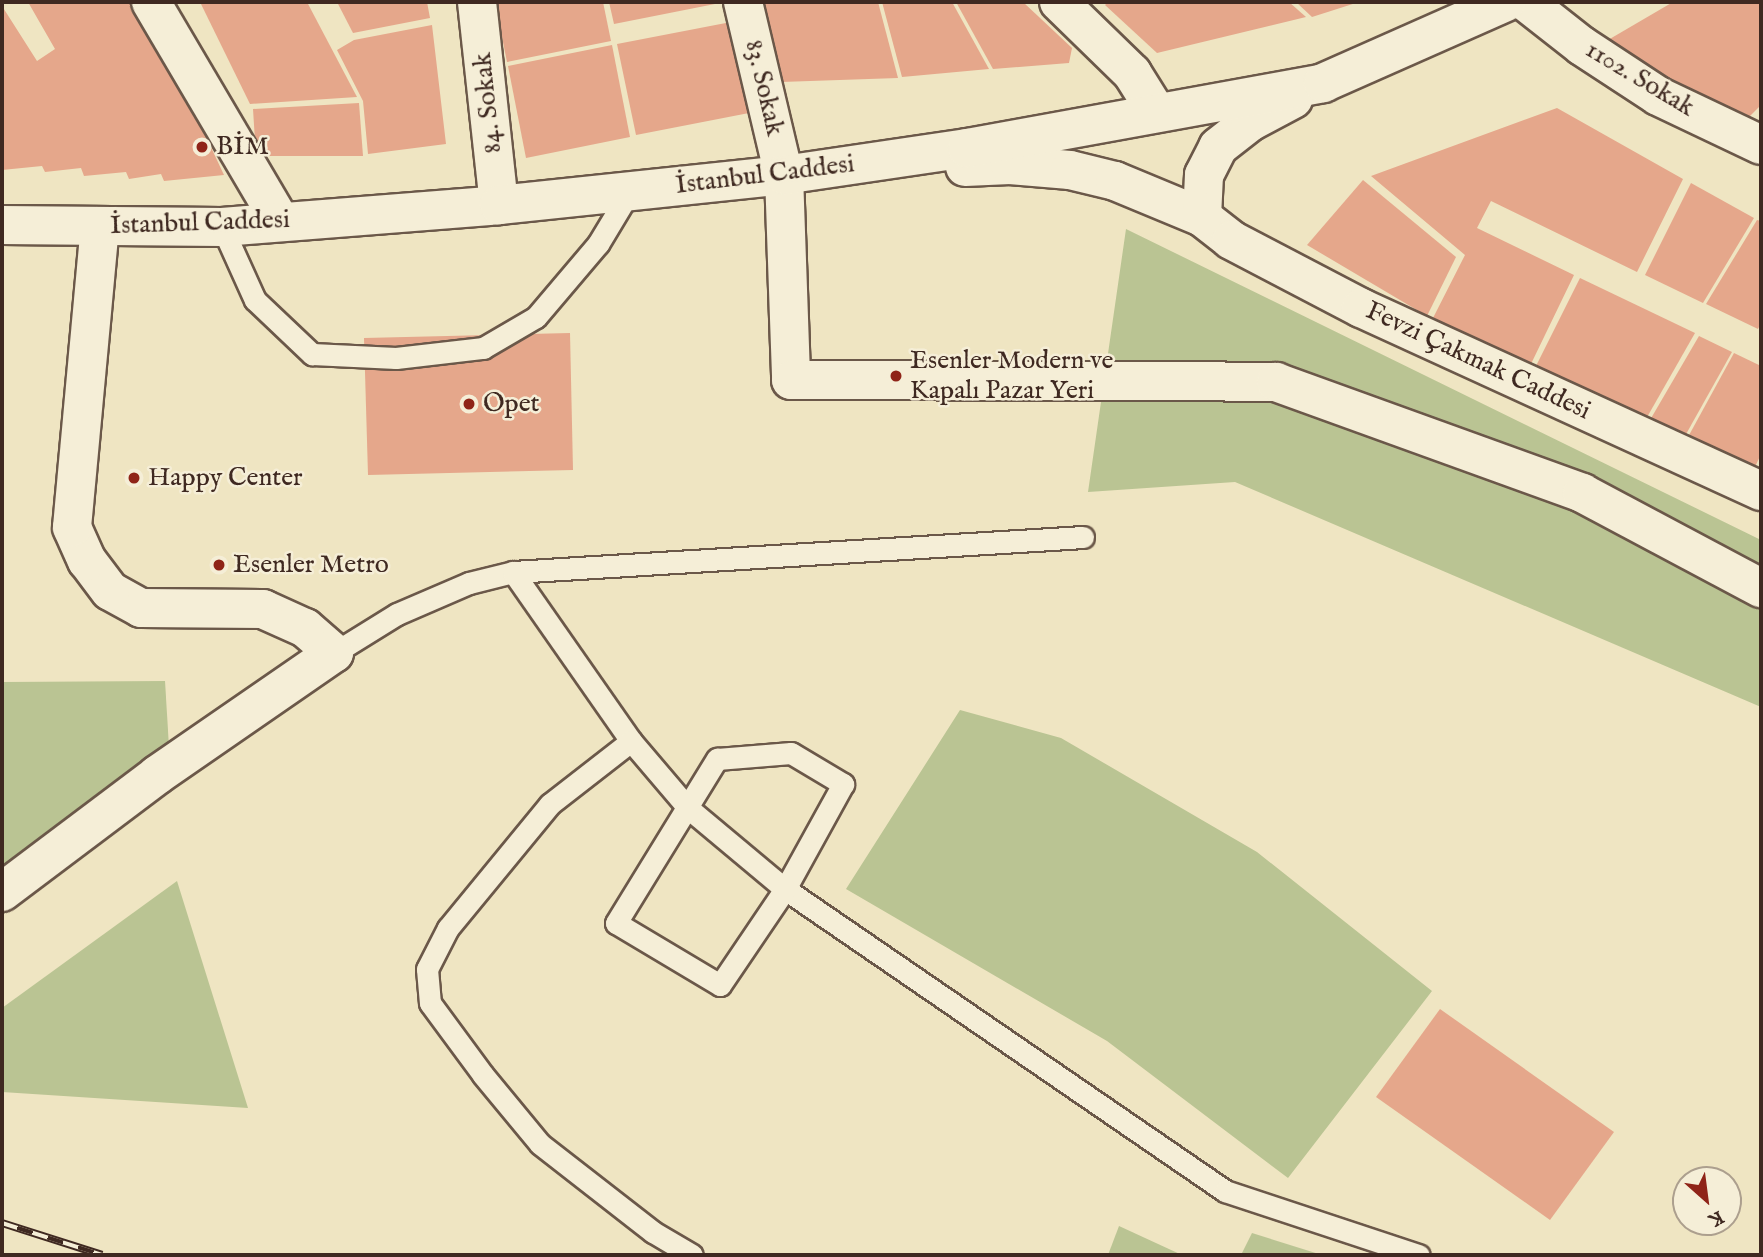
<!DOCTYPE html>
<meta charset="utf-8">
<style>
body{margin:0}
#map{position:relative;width:1763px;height:1257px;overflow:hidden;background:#efe5c2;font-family:"IM FELL English",serif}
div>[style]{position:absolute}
.green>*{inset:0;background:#bac493}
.building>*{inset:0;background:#e5a78b}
.roads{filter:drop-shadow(2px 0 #6b5849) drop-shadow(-2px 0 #6b5849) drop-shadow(0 2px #6b5849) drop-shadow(0 -2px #6b5849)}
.lane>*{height:21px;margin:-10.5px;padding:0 10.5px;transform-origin:10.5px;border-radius:10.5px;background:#f5eed7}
.street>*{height:38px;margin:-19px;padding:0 19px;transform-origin:19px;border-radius:19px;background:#f5eed7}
.secondary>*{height:38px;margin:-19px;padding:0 19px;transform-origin:19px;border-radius:19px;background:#f5eed7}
.rail>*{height:8px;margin-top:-4px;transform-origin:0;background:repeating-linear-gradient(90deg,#f5eed7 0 16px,#3f2921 0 32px);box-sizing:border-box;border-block:2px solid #3f2921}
.dots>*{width:19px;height:19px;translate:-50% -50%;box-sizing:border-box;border:4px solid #f5eed7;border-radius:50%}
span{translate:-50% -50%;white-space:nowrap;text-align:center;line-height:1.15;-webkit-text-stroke:5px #f5eed7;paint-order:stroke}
.street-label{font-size:26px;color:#3f2921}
.poi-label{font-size:26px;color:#3f2921}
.left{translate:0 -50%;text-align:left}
.frame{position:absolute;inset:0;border:4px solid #3f2921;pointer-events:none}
.north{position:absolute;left:1672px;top:1166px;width:70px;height:70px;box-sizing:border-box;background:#f5eed7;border:2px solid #ac9f8e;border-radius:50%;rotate:152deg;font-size:19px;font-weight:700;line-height:28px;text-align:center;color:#3f2921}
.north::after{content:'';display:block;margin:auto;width:24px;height:32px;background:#8f2418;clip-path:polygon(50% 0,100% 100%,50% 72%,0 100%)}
</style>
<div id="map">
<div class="green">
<i style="clip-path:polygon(1126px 229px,1761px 540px,1761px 707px,1235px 482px,1088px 492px)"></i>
<i style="clip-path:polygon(165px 681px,169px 747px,2px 876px,3px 682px)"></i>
<i style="clip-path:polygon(960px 710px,1061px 738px,1257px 852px,1432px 991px,1288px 1178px,1107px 1041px,846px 889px)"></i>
<i style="clip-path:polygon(177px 881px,248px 1108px,2px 1092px,2px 1008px)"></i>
<i style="clip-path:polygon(1119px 1226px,1182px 1255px,1108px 1255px)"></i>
<i style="clip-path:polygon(1252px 1233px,1322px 1255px,1241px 1255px)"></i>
</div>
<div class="building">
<i style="clip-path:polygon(28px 2px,135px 2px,193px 109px,224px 175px,164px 181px,161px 174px,129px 179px,126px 172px,84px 176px,81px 168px,45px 172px,42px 166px,2px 170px,2px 6px,37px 61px,55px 49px)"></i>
<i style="clip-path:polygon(200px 2px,307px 2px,357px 97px,250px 104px)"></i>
<i style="clip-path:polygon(337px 2px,427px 2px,430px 18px,353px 33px)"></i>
<i style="clip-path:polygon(495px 2px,603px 2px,611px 41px,507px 62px)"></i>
<i style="clip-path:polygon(609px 2px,720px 2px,720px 3px,614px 24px)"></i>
<i style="clip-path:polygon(764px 2px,878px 2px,898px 78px,781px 82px)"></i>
<i style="clip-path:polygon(882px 2px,952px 2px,989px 69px,902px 77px)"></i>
<i style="clip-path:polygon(956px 2px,1023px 2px,1072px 48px,1069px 63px,993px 69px)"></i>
<i style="clip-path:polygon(1108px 2px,1289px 2px,1306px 17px,1157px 53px,1105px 5px)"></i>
<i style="clip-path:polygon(1296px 2px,1359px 2px,1312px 17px)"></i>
<i style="clip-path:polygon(1673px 2px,1761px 2px,1761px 105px,1743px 123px,1608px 40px)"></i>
<i style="clip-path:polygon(731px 22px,749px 113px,636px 135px,617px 44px)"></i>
<i style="clip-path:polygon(432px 25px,446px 144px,368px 154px,363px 101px,337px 50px,354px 40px)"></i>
<i style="clip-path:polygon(612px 45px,630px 137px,526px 158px,508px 66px)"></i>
<i style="clip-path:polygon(359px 103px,363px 156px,256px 156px,253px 109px)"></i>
<i style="clip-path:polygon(1557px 108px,1683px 179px,1637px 272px,1491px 201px,1477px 228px,1574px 275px,1530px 366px,1433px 318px,1465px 255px,1371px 176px)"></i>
<i style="clip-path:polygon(1363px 180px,1456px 257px,1427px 316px,1307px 245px)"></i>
<i style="clip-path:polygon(1691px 183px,1754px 218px,1703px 303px,1645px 275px)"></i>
<i style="clip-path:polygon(1757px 220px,1761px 221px,1761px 323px,1758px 329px,1706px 304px)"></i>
<i style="clip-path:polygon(1580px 278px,1695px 333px,1646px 419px,1535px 368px)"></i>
<i style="clip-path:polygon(570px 333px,573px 470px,368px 475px,364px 338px)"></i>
<i style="clip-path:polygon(1699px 336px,1732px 352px,1685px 436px,1650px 420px)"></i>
<i style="clip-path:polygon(1734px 353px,1761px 366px,1761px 454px,1755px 467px,1688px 437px)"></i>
<i style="clip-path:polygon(1440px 1009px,1614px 1132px,1550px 1220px,1376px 1097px)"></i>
</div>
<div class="roads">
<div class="lane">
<i style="left:222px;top:227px;width:80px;rotate:65.7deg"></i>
<i style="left:255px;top:300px;width:79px;rotate:43.5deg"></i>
<i style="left:312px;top:354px;width:84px;rotate:2.7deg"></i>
<i style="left:396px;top:358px;width:88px;rotate:-6.6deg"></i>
<i style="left:483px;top:348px;width:61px;rotate:-30.3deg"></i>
<i style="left:536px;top:317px;width:96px;rotate:-49.7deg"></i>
<i style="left:598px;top:244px;width:62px;rotate:-58.9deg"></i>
<i style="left:513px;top:572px;width:206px;rotate:55.1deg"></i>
<i style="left:631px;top:741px;width:88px;rotate:49.6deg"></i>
<i style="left:688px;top:808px;width:126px;rotate:39.9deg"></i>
<i style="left:785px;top:889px;width:534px;rotate:34.46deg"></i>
<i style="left:1225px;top:1191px;width:204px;rotate:18.3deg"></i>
<i style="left:334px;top:653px;width:74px;rotate:-31.8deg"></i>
<i style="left:397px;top:614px;width:78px;rotate:-23.3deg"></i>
<i style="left:469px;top:583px;width:45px;rotate:-14deg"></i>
<i style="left:513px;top:572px;width:571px;rotate:-3.51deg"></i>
<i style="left:631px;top:741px;width:103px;rotate:142.1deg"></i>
<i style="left:550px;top:804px;width:161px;rotate:129.4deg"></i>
<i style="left:448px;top:928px;width:46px;rotate:117.1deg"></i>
<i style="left:427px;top:969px;width:34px;rotate:85deg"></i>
<i style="left:430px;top:1003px;width:89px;rotate:53.6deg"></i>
<i style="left:483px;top:1075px;width:89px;rotate:50.4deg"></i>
<i style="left:540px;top:1144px;width:143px;rotate:37.9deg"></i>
<i style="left:653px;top:1232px;width:45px;rotate:30.5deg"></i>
<i style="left:791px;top:753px;width:61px;rotate:30.8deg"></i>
<i style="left:843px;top:784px;width:120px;rotate:118.9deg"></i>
<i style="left:785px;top:889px;width:116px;rotate:124.1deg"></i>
<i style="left:720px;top:985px;width:121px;rotate:-149.2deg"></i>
<i style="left:616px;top:923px;width:193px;rotate:-58.4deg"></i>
<i style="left:717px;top:759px;width:74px;rotate:-4.6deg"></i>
</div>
<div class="street">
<i style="left:151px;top:2px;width:254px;rotate:59.5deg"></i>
<i style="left:477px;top:2px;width:204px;rotate:83.8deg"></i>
<i style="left:743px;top:2px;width:178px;rotate:76.7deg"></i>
<i style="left:784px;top:175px;width:205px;rotate:88deg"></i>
<i style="left:791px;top:380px;width:485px;rotate:0.2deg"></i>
<i style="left:1276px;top:382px;width:326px;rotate:19.9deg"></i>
<i style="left:1582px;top:493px;width:203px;rotate:28deg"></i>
<i style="left:1059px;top:2px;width:102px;rotate:44.2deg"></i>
<i style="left:1132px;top:73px;width:47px;rotate:58deg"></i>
<i style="left:1526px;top:2px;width:71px;rotate:38.2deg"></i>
<i style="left:1582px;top:46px;width:91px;rotate:33.3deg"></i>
<i style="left:1658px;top:96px;width:114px;rotate:25.4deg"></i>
<i style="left:2px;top:892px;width:194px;rotate:-37deg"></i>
<i style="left:157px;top:775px;width:215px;rotate:-34.6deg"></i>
<i style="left:334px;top:653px;width:38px;rotate:-139deg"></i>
<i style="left:305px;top:628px;width:46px;rotate:-155.7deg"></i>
<i style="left:263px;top:609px;width:122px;rotate:-179.5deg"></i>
<i style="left:141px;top:608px;width:35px;rotate:-151deg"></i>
<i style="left:110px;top:591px;width:38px;rotate:-127deg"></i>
<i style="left:87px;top:561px;width:37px;rotate:-114deg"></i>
<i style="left:72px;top:527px;width:302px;rotate:-84.7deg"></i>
</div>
<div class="secondary">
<i style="left:965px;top:167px;width:45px;rotate:-2.5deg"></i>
<i style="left:1010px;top:165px;width:60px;rotate:4.8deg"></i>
<i style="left:1070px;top:170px;width:46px;rotate:13.7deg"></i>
<i style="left:1115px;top:181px;width:94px;rotate:22.5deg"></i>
<i style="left:1202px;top:217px;width:37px;rotate:38deg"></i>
<i style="left:1231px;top:240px;width:147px;rotate:27.6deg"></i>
<i style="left:1361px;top:308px;width:440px;rotate:24.6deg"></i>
<i style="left:1202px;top:217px;width:42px;rotate:-87.3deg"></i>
<i style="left:1204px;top:175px;width:31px;rotate:-63deg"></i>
<i style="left:1218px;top:147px;width:41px;rotate:-38deg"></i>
<i style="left:1250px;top:122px;width:49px;rotate:-28.1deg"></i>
<i style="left:2px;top:225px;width:220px;rotate:0.5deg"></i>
<i style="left:222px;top:227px;width:278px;rotate:-4.5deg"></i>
<i style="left:499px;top:205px;width:287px;rotate:-6deg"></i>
<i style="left:784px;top:175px;width:185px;rotate:-8.4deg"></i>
<i style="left:967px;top:148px;width:362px;rotate:-10.3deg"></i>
<i style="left:1323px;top:83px;width:200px;rotate:-23.9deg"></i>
</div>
</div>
<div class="rail">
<i style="left:2px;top:1223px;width:105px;rotate:17.7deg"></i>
</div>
<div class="dots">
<i style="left:202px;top:147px;background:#8f2418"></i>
<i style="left:896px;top:376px;background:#8f2418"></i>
<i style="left:469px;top:404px;background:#8f2418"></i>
<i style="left:134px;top:478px;background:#8f2418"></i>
<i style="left:219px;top:565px;background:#8f2418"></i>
</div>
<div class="street-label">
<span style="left:1640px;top:79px;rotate:31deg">1102. Sokak</span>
<span style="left:764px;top:88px;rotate:77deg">83. Sokak</span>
<span style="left:488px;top:103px;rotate:-96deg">84. Sokak</span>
<span style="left:765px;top:175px;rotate:-7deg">İstanbul Caddesi</span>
<span style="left:200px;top:223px;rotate:-2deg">İstanbul Caddesi</span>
<span style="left:1478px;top:361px;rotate:25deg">Fevzi Çakmak Caddesi</span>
</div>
<div class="poi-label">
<span class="left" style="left:216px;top:147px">BİM</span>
<span class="left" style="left:910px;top:376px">Esenler Modern ve<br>Kapalı Pazar Yeri</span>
<span class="left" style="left:483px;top:404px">Opet</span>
<span class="left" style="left:148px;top:478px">Happy Center</span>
<span class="left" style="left:233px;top:565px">Esenler Metro</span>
</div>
<div class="frame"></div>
<div class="north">K</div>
</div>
